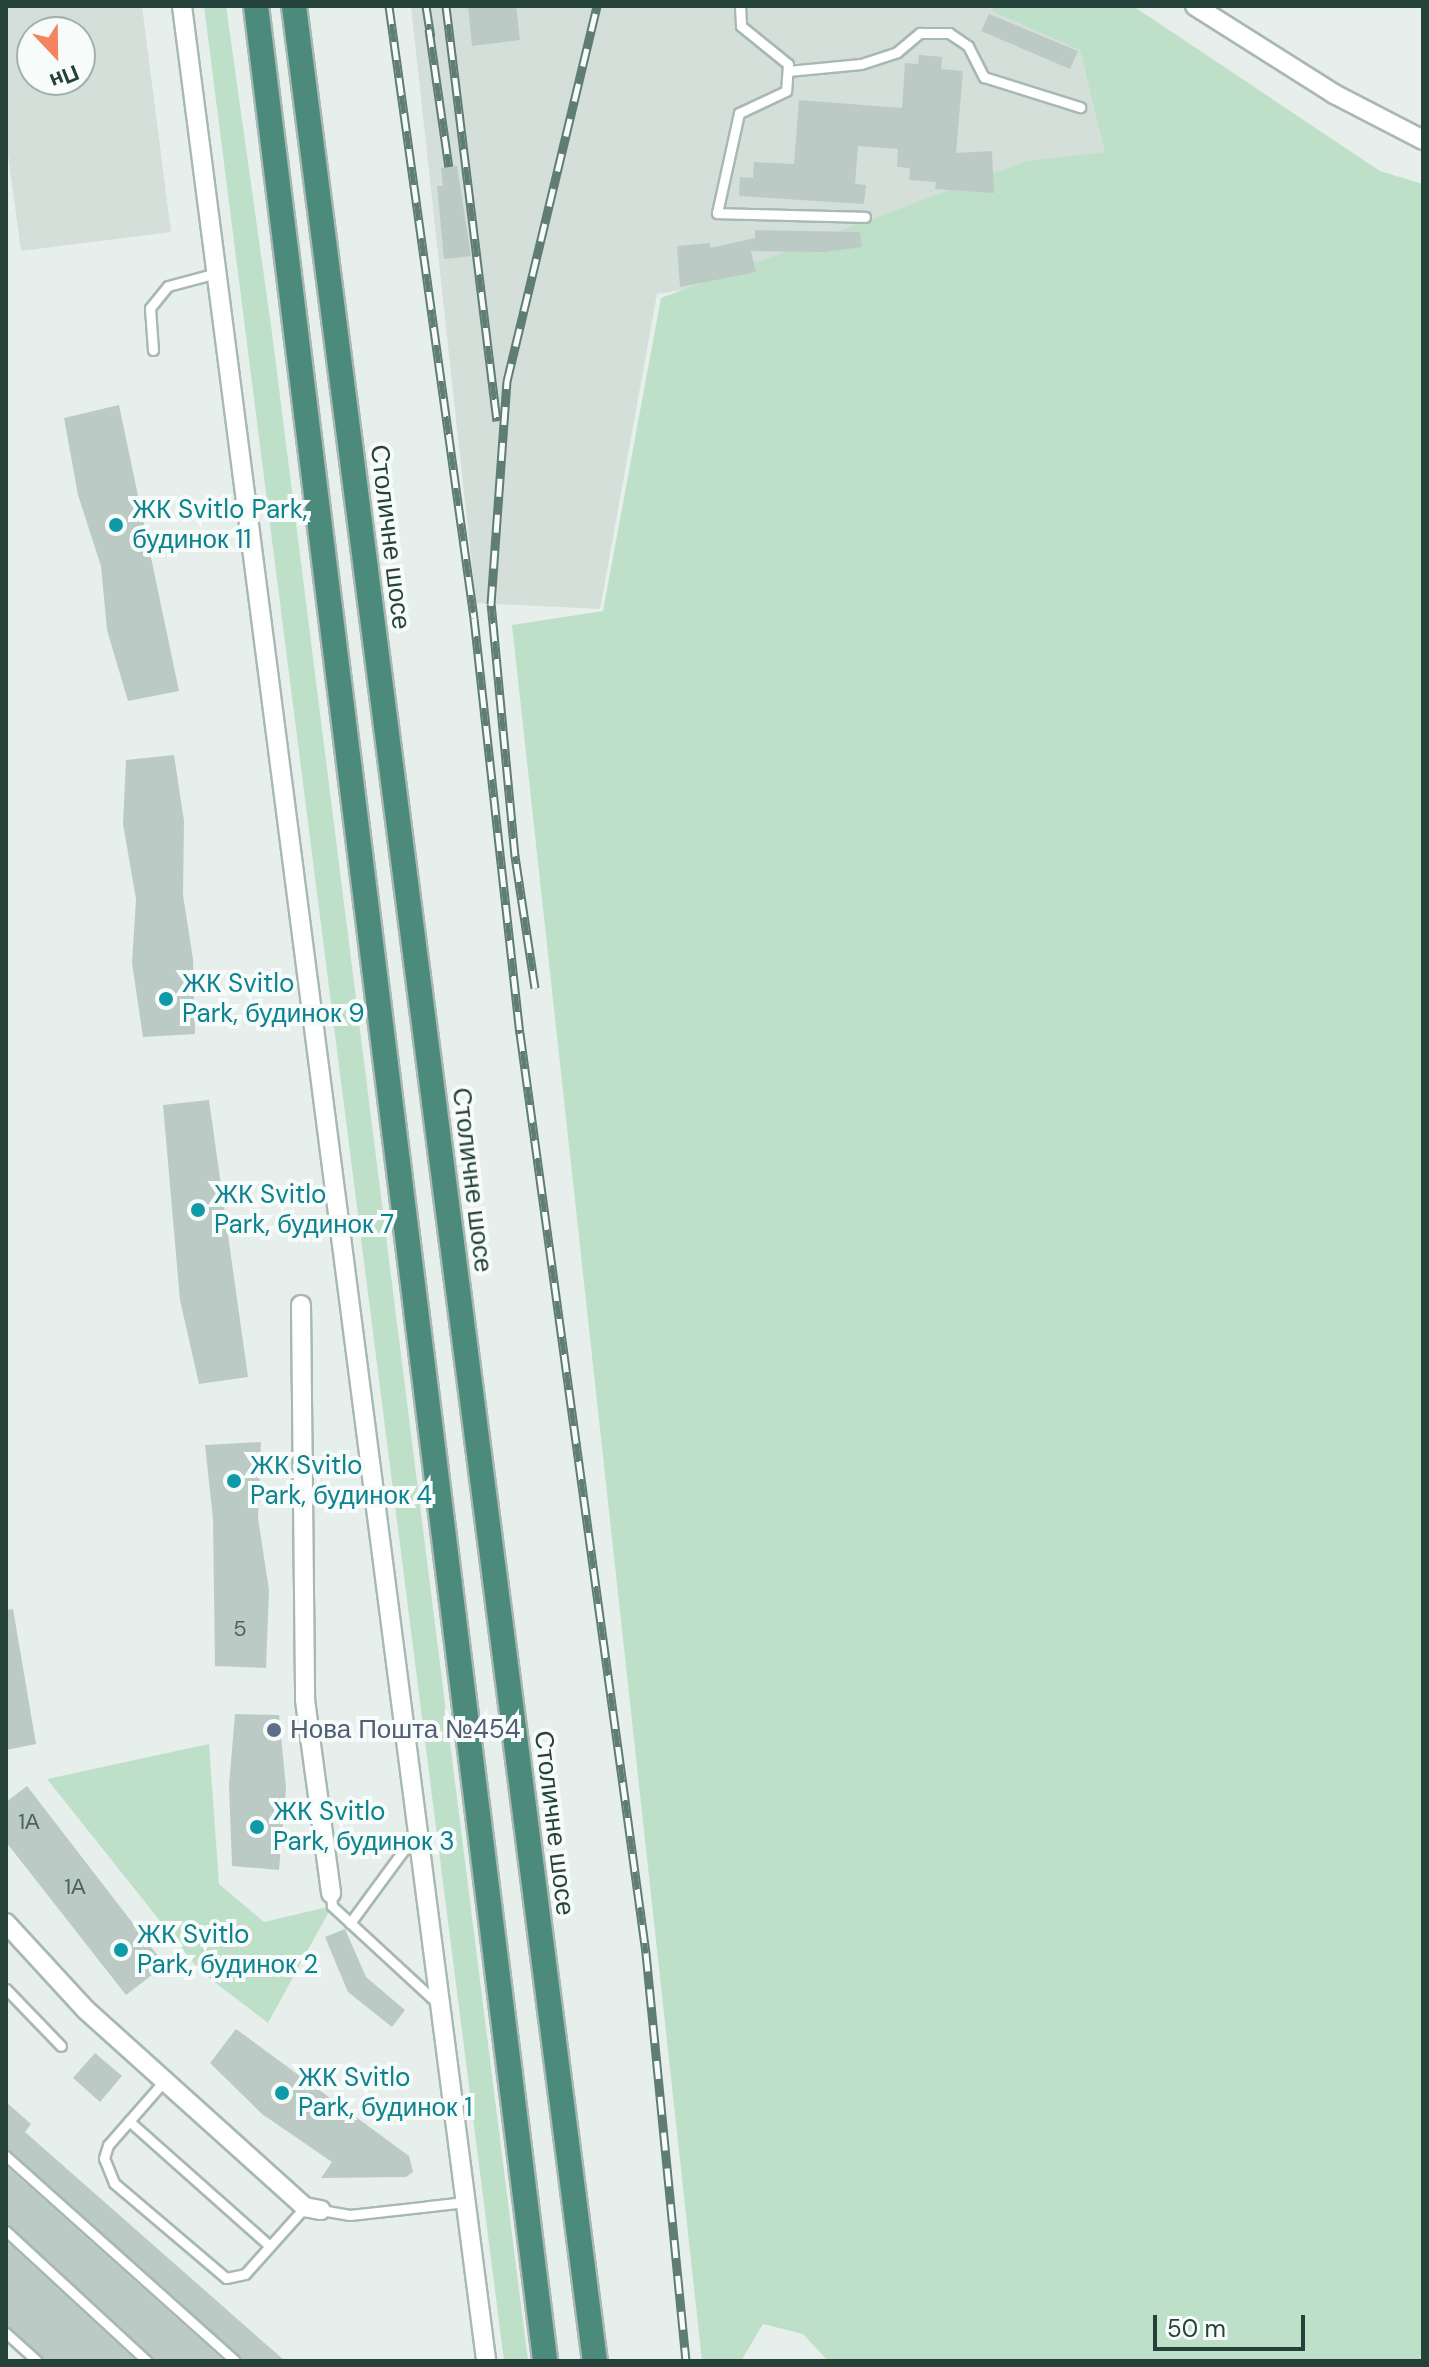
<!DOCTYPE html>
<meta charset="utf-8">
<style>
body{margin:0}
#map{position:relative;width:1429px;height:2367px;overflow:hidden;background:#e6efeb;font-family:"DM Sans",sans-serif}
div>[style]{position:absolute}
.built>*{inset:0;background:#d4dfda}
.green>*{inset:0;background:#bfe0c8}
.building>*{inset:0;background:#bbcac4}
.roads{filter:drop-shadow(2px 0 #a8b8b2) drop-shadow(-2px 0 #a8b8b2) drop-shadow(0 2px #a8b8b2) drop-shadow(0 -2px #a8b8b2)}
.service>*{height:9px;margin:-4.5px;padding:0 4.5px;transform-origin:4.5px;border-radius:4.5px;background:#fff}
.minor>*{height:18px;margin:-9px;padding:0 9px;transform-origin:9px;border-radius:9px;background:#fff}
.trunk>*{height:24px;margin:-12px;padding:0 12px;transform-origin:12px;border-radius:12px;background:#4c8a7c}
.rail>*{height:9px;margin-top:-4.5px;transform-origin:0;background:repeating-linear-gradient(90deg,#f7fbf9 0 18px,#5f7d75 0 36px);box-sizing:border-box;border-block:2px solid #5f7d75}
.dots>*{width:22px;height:22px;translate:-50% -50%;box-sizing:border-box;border:4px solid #f7fbf9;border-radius:50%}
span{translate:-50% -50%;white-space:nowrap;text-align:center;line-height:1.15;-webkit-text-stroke:8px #f7fbf9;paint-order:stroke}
.number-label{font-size:22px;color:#4a645c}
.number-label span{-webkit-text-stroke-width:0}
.culture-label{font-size:26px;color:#0d838f}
.left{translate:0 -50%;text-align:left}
.street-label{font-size:26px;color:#24423a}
.service-label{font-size:26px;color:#4e5e75}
.frame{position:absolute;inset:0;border:8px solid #24423a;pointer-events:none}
.north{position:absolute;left:16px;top:16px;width:80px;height:80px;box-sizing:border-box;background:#f7fbf9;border:2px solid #a3b1ad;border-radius:50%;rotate:158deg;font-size:22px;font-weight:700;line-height:32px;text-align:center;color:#24423a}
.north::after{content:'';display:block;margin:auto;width:28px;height:36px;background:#f4845f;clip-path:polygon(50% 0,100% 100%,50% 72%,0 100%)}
.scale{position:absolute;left:1153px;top:2315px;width:152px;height:36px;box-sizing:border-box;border:4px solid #24423a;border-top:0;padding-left:10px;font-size:24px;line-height:28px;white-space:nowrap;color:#24423a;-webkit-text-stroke:6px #f7fbf9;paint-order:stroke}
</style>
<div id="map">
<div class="built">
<i style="clip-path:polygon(evenodd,6px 6px,142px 6px,171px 232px,21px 251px,6px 140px,6px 6px,32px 32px,80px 32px,80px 80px,32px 80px,32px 32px)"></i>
<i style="clip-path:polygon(411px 6px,1106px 6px,1256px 200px,657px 294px,600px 609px,476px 603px)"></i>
</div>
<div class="green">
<i style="clip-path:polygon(204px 6px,226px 6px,272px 333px,528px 2361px,504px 2361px)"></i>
<i style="clip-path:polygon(994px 6px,1133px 6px,1380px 171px,1423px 184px,1423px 2361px,828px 2361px,803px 2334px,763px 2324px,741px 2361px,702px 2361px,512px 625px,603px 611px,661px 298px,1027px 161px,1105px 152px,1080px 50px,992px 11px)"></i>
<i style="clip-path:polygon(209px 1744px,219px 1884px,264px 1922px,332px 1906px,268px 2023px,200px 1971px,47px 1779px)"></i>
</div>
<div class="building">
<i style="clip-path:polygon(468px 6px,516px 6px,520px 40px,472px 46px)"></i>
<i style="clip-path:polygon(989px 14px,1078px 51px,1070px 69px,981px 31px)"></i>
<i style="clip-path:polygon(919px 55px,942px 57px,941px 69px,963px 71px,956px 153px,992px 151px,994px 193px,935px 189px,936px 182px,909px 180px,910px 168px,897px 167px,898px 149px,858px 146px,855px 184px,866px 185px,864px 204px,739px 196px,740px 177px,753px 178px,754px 162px,794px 164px,799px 100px,902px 108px,905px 63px,918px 64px)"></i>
<i style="clip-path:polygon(457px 166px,471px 256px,444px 259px,437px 186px,443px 186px,441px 168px)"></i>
<i style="clip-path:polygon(755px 230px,860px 232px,862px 247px,824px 252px,751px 251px,756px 272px,680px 287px,677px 246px,710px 243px,710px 248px,755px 238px)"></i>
<i style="clip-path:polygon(119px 405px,179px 691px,128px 701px,107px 630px,101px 566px,78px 495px,64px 418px)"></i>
<i style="clip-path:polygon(174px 755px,184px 821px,183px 895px,193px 959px,195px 1034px,143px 1037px,132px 963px,136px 899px,123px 824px,126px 760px)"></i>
<i style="clip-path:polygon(209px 1100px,248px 1377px,199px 1384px,180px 1300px,163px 1105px)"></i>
<i style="clip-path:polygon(261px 1442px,258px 1518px,269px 1590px,266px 1668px,215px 1666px,213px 1519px,205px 1445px)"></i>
<i style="clip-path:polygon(13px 1609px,36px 1744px,6px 1750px,6px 1610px)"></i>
<i style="clip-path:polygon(235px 1714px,279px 1715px,286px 1788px,279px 1870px,232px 1866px,229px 1785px)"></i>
<i style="clip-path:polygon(27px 1786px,165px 1965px,126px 1995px,6px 1842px,6px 1802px)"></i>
<i style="clip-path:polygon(345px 1929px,366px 1977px,405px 2010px,392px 2027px,348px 1992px,325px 1937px)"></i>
<i style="clip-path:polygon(236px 2029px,409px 2156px,413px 2172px,406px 2177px,321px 2178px,332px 2162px,262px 2114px,210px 2063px)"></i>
<i style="clip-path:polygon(95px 2053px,122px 2076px,100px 2102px,73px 2078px)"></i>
<i style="clip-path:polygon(6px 2102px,31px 2124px,25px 2132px,285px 2361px,242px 2361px,6px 2149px)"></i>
<i style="clip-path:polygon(6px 2166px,224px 2361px,154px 2361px,6px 2224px)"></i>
<i style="clip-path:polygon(6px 2241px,136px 2361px,44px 2361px,6px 2326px)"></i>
</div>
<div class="roads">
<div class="service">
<i style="left:740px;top:6px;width:20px;rotate:87deg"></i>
<i style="left:741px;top:26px;width:60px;rotate:39deg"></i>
<i style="left:788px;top:64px;width:27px;rotate:94deg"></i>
<i style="left:786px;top:91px;width:52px;rotate:154.9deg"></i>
<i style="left:739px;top:113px;width:102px;rotate:102.4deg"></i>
<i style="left:717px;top:213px;width:148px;rotate:1.5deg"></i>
<i style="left:788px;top:71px;width:73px;rotate:-5.5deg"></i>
<i style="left:861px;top:64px;width:38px;rotate:-18deg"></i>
<i style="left:897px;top:52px;width:30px;rotate:-40deg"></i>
<i style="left:920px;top:33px;width:29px"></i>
<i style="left:949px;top:33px;width:23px;rotate:34deg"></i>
<i style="left:968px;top:46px;width:35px;rotate:63deg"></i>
<i style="left:984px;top:77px;width:101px;rotate:17.4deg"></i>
<i style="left:153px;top:350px;width:42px;rotate:-94.1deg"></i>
<i style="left:150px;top:308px;width:28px;rotate:-51deg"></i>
<i style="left:168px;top:286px;width:51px;rotate:-14.9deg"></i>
<i style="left:331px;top:1893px;width:13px;rotate:86deg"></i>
<i style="left:332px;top:1906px;width:143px;rotate:42.7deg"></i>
<i style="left:350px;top:1923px;width:112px;rotate:-53.7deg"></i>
<i style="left:6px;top:1989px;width:79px;rotate:46deg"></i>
<i style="left:165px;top:2080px;width:86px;rotate:131.2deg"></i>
<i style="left:108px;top:2145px;width:14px;rotate:107deg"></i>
<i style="left:104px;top:2158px;width:27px;rotate:68deg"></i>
<i style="left:114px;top:2183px;width:147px;rotate:40.3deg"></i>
<i style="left:226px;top:2278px;width:19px;rotate:-12deg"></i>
<i style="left:245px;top:2274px;width:90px;rotate:-48.2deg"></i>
<i style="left:129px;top:2121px;width:188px;rotate:41.6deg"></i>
<i style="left:6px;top:2156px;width:307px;rotate:41.8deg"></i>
<i style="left:321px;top:2210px;width:29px;rotate:10deg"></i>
<i style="left:350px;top:2215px;width:116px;rotate:-6.4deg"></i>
<i style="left:6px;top:2231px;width:192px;rotate:42.7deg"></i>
<i style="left:6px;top:2333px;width:42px;rotate:42.1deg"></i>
</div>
<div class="minor">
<i style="left:182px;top:6px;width:2375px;rotate:82.64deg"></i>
<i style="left:1195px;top:6px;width:165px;rotate:32.3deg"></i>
<i style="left:1334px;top:94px;width:100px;rotate:27.3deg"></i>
<i style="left:301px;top:1305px;width:395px;rotate:89.4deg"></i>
<i style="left:305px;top:1700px;width:195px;rotate:82.3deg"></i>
<i style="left:6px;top:1923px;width:118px;rotate:47.4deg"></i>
<i style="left:86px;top:2010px;width:295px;rotate:42deg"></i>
<i style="left:305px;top:2207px;width:16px;rotate:11deg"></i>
</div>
<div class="trunk">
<i style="left:256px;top:6px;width:2373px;rotate:83deg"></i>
<i style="left:294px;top:6px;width:2374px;rotate:82.72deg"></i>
</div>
</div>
<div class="rail">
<i style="left:389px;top:6px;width:618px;rotate:82.09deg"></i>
<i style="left:474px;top:618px;width:418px;rotate:83.7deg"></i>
<i style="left:520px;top:1033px;width:929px;rotate:82.2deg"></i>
<i style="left:646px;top:1953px;width:410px;rotate:84.4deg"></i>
<i style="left:426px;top:6px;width:31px;rotate:81deg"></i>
<i style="left:446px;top:6px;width:418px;rotate:83deg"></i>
<i style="left:429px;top:29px;width:139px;rotate:81.8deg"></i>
<i style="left:535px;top:988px;width:134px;rotate:-98.6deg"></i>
<i style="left:515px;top:856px;width:253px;rotate:-95.4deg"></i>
<i style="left:491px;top:604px;width:224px;rotate:-85.9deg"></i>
<i style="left:507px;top:381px;width:386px;rotate:-76.5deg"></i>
</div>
<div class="dots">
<i style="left:116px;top:525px;background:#0f9aa8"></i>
<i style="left:166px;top:999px;background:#0f9aa8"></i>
<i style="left:198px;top:1210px;background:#0f9aa8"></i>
<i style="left:234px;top:1481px;background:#0f9aa8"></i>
<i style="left:274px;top:1730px;background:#5c6f8a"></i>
<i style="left:257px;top:1827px;background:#0f9aa8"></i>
<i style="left:121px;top:1950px;background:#0f9aa8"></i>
<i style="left:282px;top:2093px;background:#0f9aa8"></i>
</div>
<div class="number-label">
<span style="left:240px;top:1629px">5</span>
<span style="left:29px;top:1822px">1А</span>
<span style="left:75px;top:1887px">1А</span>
</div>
<div class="culture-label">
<span class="left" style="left:132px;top:525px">ЖК Svitlo Park,<br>будинок 11</span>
<span class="left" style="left:182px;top:999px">ЖК Svitlo<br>Park, будинок 9</span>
<span class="left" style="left:214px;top:1210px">ЖК Svitlo<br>Park, будинок 7</span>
<span class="left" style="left:250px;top:1481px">ЖК Svitlo<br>Park, будинок 4</span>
<span class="left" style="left:273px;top:1827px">ЖК Svitlo<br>Park, будинок 3</span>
<span class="left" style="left:137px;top:1950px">ЖК Svitlo<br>Park, будинок 2</span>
<span class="left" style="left:298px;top:2093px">ЖК Svitlo<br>Park, будинок 1</span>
</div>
<div class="street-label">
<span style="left:390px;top:537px;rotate:83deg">Столичне шосе</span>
<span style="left:472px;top:1180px;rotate:83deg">Столичне шосе</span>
<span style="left:554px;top:1823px;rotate:83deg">Столичне шосе</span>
</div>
<div class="service-label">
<span class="left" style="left:290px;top:1730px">Нова Пошта №454</span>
</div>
<div class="frame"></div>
<div class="north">Пн</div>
<div class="scale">50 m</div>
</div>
